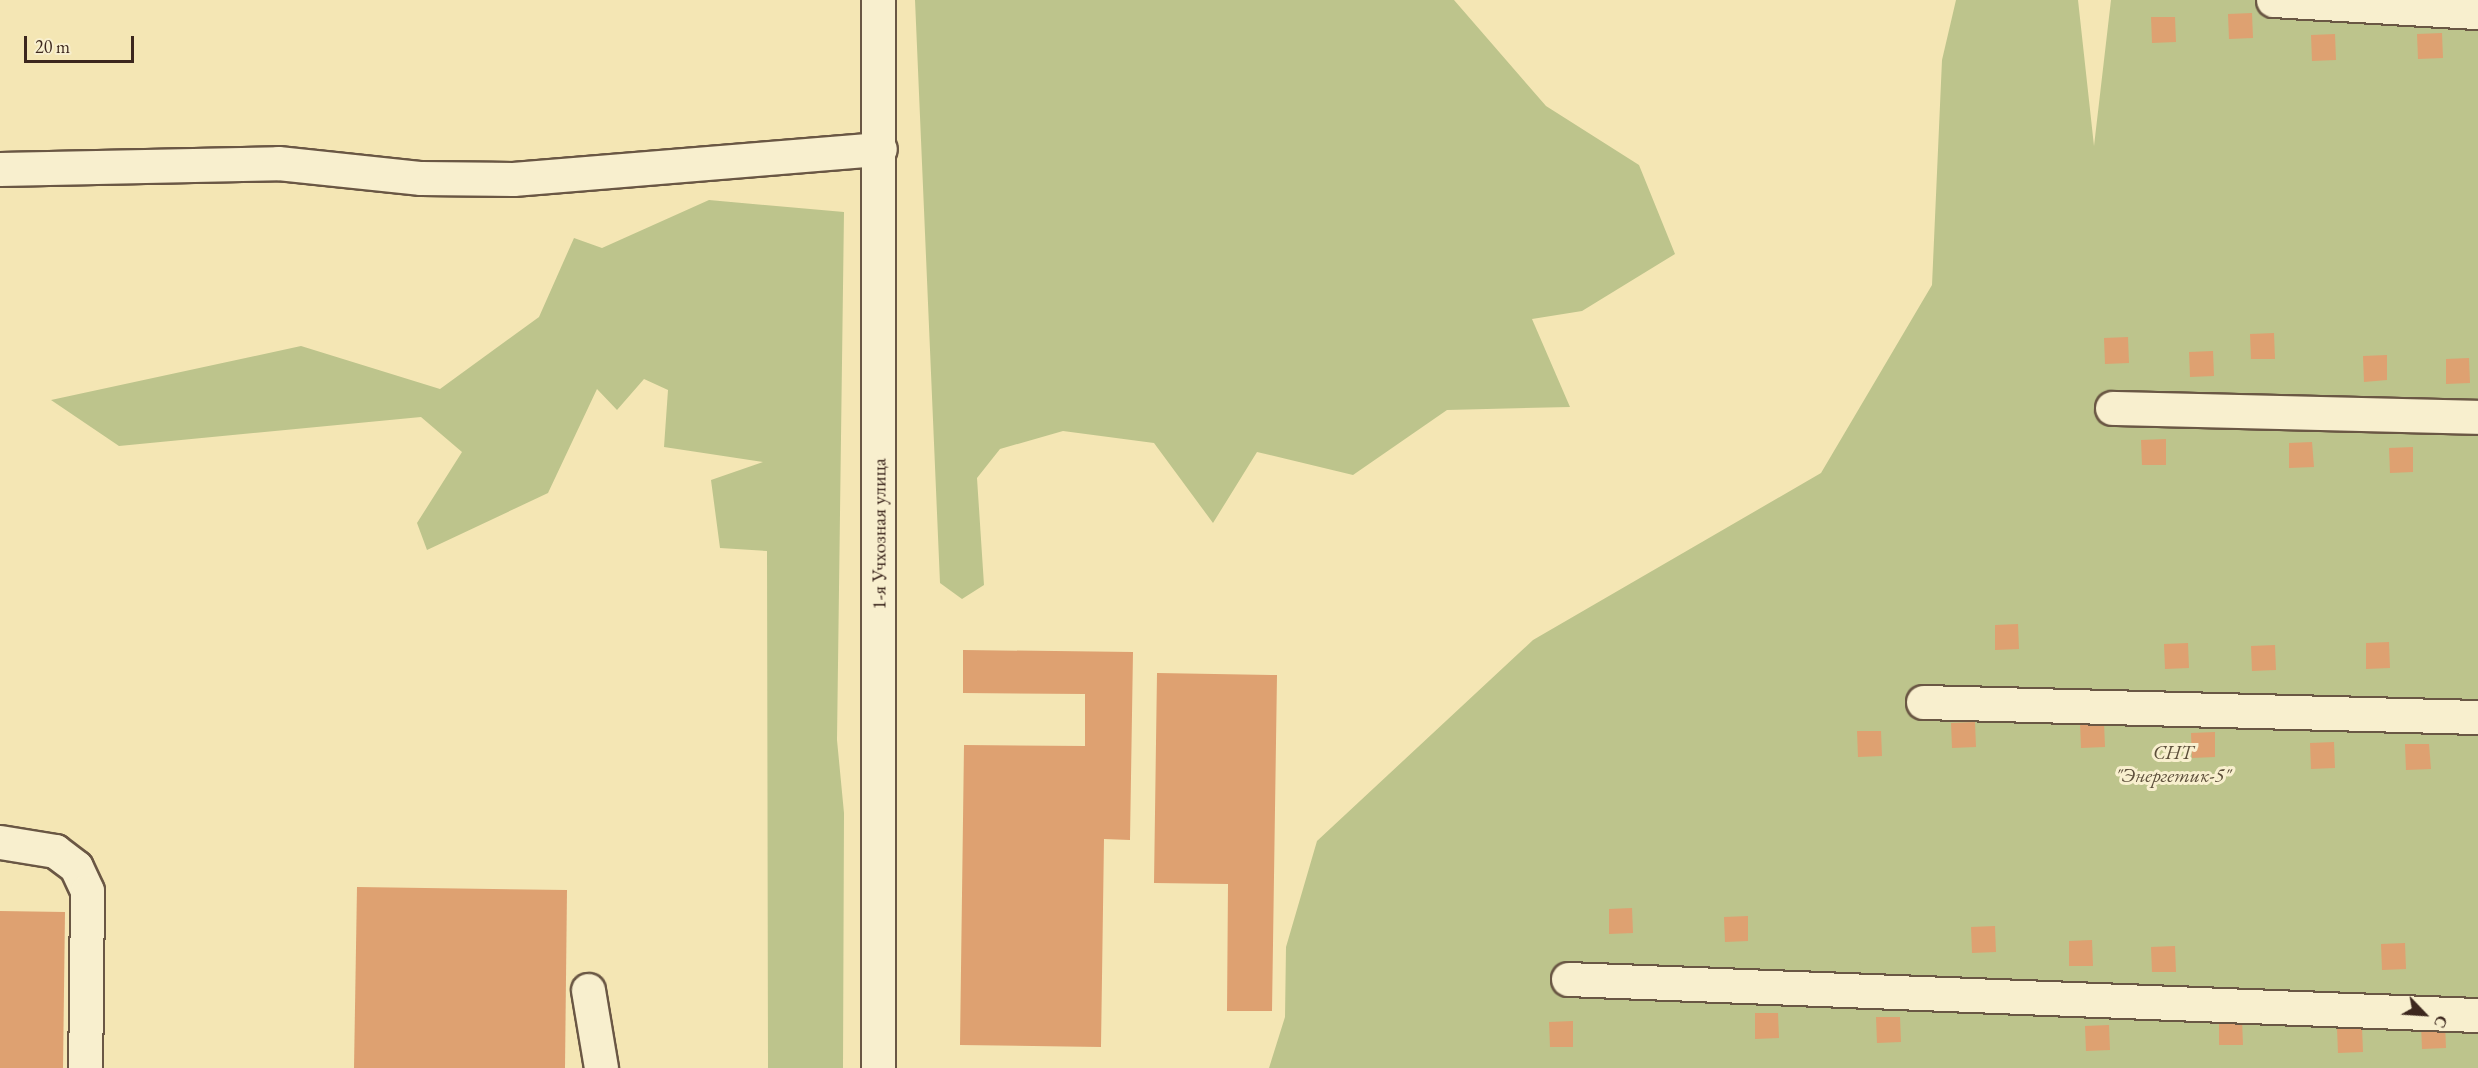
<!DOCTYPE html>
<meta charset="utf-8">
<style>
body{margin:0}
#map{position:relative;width:2478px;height:1068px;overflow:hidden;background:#f4e6b4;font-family:"EB Garamond",serif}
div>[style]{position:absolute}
.green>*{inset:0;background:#bdc48c}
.building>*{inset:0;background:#dea171}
.roads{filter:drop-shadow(2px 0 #6a5744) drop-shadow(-2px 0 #6a5744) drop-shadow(0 2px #6a5744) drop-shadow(0 -2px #6a5744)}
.minor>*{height:33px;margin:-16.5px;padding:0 16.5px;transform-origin:16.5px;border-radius:16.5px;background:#f8efce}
span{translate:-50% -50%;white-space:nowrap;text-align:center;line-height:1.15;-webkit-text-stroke:6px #f8efce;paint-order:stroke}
.street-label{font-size:20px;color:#3c271e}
.park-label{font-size:20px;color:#5c4e3a;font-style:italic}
.north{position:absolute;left:2394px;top:984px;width:60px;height:60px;-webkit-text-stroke:4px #f8efce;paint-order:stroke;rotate:115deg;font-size:16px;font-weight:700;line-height:24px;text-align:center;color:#3c271e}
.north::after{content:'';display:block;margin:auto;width:21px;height:27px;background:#3c271e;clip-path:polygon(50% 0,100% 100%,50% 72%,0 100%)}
.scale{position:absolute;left:24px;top:36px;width:110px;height:27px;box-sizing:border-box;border:3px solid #3c271e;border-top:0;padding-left:8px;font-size:18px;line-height:21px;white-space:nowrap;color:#3c271e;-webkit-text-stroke:4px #f8efce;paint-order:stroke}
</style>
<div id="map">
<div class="green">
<i style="clip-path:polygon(915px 0,1454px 0,1546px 106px,1639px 165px,1675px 254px,1582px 311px,1532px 319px,1570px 407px,1447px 410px,1353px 475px,1257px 452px,1213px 523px,1154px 443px,1063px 431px,1000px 449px,977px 478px,984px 585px,962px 599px,940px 583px)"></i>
<i style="clip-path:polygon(1956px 0,2078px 0,2094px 146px,2111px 0,2478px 0,2478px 1068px,1269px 1068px,1285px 1017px,1286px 947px,1317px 841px,1533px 640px,1821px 473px,1932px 285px,1942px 60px)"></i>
<i style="clip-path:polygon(709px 200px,844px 212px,837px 740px,844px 813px,843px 1068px,768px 1068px,767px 551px,720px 548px,711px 480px,763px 462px,664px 447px,668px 390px,644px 379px,617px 410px,597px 389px,548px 493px,427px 550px,417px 523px,462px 452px,421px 417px,119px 446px,51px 400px,301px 346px,440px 389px,539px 317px,574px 238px,602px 248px)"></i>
</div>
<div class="building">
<i style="clip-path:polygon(2252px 13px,2253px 38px,2229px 39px,2228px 14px)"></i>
<i style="clip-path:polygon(2151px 17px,2175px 17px,2176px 42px,2152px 43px)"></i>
<i style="clip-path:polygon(2442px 33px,2443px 58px,2418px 59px,2417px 34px)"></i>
<i style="clip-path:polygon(2335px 34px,2336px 60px,2312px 61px,2311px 35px)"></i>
<i style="clip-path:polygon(2274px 333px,2275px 359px,2251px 359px,2250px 334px)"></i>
<i style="clip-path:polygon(2128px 337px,2129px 363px,2105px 364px,2104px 338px)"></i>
<i style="clip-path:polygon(2213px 351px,2214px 376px,2190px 377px,2189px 352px)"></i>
<i style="clip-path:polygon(2387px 355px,2387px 380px,2364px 382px,2363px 356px)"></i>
<i style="clip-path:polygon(2469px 358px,2470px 383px,2446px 384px,2446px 359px)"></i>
<i style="clip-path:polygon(2166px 439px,2166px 465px,2142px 465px,2141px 440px)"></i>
<i style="clip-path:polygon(2312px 442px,2314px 467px,2289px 468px,2289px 443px)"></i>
<i style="clip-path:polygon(2413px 447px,2413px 472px,2390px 473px,2389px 448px)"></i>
<i style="clip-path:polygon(2018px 624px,2019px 649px,1995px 650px,1995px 625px)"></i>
<i style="clip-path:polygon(2389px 642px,2390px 668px,2366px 669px,2366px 643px)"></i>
<i style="clip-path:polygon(2188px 643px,2189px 668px,2165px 669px,2164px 644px)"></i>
<i style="clip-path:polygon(2275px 645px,2276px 670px,2252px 671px,2251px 646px)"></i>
<i style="clip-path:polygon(963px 650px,1133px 652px,1130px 840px,1104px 839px,1101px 1047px,960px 1045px,964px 745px,1085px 746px,1085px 694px,963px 693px)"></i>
<i style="clip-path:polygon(1157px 673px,1277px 675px,1272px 1011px,1227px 1011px,1228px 884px,1154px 883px)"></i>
<i style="clip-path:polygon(1975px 722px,1976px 747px,1952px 748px,1951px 723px)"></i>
<i style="clip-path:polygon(2080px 722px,2104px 722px,2105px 747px,2081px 748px)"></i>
<i style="clip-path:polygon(1857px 731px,1881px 731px,1882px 756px,1858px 757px)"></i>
<i style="clip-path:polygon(2215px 732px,2215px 757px,2192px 758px,2191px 733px)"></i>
<i style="clip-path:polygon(2334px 742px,2335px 768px,2311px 769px,2310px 743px)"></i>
<i style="clip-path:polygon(2405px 744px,2429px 744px,2431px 769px,2406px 770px)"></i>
<i style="clip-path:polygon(357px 887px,567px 890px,565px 1068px,354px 1068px)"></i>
<i style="clip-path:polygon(1632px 908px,1633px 933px,1609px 934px,1609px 909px)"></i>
<i style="clip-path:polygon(0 911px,65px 912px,63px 1068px,0 1068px)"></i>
<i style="clip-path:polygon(1748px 916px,1748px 941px,1725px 942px,1724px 917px)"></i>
<i style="clip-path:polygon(1995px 926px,1996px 952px,1972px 953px,1971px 927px)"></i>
<i style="clip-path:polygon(2092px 940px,2093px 966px,2069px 966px,2069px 941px)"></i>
<i style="clip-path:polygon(2405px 943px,2406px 969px,2382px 970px,2381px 944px)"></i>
<i style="clip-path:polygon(2175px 946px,2176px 972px,2152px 972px,2151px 947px)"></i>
<i style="clip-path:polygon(1755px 1013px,1778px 1013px,1779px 1038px,1755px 1039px)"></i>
<i style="clip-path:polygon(1876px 1017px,1900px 1017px,1901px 1042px,1877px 1043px)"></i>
<i style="clip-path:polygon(2242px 1019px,2243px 1045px,2219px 1045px,2219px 1020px)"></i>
<i style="clip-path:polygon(1573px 1021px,1573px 1047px,1550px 1047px,1549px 1022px)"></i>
<i style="clip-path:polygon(2445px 1023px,2446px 1048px,2422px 1049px,2421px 1024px)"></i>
<i style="clip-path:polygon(2109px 1025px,2110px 1050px,2086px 1051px,2085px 1026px)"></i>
<i style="clip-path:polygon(2362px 1027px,2363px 1052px,2338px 1053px,2337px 1028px)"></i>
</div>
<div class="roads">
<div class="minor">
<i style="left:2273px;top:0;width:205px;rotate:3.4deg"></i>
<i style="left:0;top:169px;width:278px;rotate:-1.2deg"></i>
<i style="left:278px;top:163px;width:144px;rotate:6deg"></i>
<i style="left:421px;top:178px;width:92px;rotate:0.6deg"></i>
<i style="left:513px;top:179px;width:368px;rotate:-4.7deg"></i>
<i style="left:2112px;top:408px;width:366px;rotate:1.4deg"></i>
<i style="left:1923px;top:702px;width:555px;rotate:1.55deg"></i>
<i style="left:0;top:842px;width:56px;rotate:9.3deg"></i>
<i style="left:55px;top:851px;width:26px;rotate:37deg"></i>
<i style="left:76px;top:867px;width:26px;rotate:65deg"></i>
<i style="left:87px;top:891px;width:177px;rotate:90.6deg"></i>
<i style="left:1568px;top:979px;width:911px;rotate:2.27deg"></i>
<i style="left:588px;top:990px;width:79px;rotate:80.5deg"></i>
<i style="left:878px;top:1068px;width:1068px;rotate:-90deg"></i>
</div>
</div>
<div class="street-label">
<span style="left:879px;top:534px;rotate:-90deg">1-я Учхозная улица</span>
</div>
<div class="park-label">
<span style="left:2173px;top:764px">СНТ<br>"Энергетик-5"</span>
</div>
<div class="north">С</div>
<div class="scale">20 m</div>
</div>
